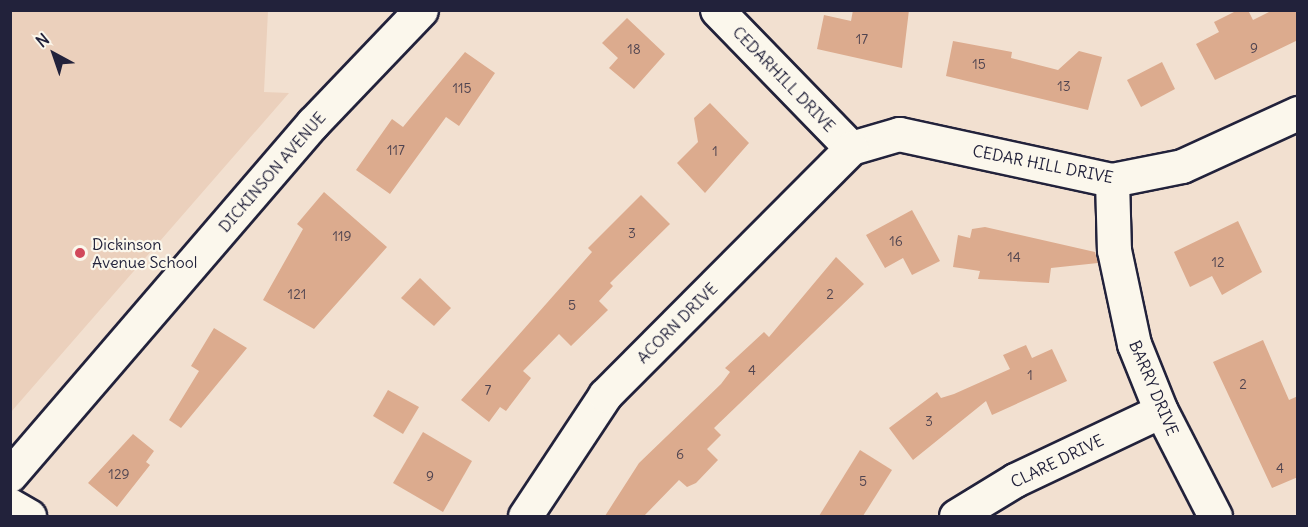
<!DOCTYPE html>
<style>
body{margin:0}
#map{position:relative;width:1308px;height:527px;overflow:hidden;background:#f2e0d0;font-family:Delius,sans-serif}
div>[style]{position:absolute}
.built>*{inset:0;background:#ebd0bc}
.building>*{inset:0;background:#dcab8e}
.roads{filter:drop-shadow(2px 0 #22223b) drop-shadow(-2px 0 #22223b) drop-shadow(0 2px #22223b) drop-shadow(0 -2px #22223b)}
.minor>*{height:33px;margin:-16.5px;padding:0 16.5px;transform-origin:16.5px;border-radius:16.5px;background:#fbf7ec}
.dots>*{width:16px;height:16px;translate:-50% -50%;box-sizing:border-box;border:3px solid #fbf7ec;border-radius:50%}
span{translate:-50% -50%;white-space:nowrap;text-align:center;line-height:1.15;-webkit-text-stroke:4.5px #fbf7ec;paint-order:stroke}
.number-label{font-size:14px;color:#504450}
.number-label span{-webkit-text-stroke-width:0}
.street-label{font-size:16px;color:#22223b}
.poi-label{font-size:16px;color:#22223b}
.left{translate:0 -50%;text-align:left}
.frame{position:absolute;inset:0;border:12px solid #22223b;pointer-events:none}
.north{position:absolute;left:24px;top:24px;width:60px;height:60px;-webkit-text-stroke:4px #fbf7ec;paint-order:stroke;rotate:320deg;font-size:16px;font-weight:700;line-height:24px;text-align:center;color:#22223b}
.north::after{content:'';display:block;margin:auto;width:21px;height:27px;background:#22223b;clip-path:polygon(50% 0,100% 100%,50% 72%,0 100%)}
</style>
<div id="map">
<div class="built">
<i style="clip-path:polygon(11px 10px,268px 11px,264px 92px,289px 93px,11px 412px)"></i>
</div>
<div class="building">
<i style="clip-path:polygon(853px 10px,909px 10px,902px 68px,817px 49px,824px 15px,851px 21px)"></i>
<i style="clip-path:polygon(1238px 10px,1248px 10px,1253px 20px,1273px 10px,1298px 10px,1298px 40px,1215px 80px,1196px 44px,1219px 32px,1214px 22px)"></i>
<i style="clip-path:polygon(627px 18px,665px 54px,634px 89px,609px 68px,618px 58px,602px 43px)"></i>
<i style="clip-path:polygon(953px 41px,1012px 52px,1011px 58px,1058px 70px,1079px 51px,1102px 57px,1088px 110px,946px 76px)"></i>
<i style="clip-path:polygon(465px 52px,495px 73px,459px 126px,446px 117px,390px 194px,356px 170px,392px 119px,403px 127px)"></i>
<i style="clip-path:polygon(1162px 62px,1175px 89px,1141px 107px,1127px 80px)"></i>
<i style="clip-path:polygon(710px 103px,749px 143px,705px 193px,677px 163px,698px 142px,694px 118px)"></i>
<i style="clip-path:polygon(324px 192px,387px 247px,314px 329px,263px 300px,303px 229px,297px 224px)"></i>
<i style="clip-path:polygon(641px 195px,670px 224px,610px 283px,613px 286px,599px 301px,608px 310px,571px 346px,559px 334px,523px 371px,531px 378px,506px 411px,500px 407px,489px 422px,461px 400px,592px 252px,588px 248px)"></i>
<i style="clip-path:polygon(912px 210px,940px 261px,912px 275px,903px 258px,885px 268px,866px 235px)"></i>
<i style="clip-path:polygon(1238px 221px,1262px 272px,1222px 295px,1212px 276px,1190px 287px,1174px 252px)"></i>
<i style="clip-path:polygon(985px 227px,1095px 252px,1098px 263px,1051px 268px,1049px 283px,978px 279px,980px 271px,953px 267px,958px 235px,970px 238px,972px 229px)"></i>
<i style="clip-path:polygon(836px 257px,864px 284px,714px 428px,721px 435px,707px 449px,718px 460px,696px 483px,687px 487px,679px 480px,644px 516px,605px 516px,639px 463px,721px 384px,730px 372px,725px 368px,764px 332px,769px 337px)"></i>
<i style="clip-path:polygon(420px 278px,451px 308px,434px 326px,401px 298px)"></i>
<i style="clip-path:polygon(214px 328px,247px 348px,181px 428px,169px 420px,199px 371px,191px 366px)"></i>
<i style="clip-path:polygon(1263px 340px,1289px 400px,1298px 396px,1298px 477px,1272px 488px,1213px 362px)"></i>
<i style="clip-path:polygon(1026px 345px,1032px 358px,1052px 349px,1067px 381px,992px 415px,986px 401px,913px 460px,889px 428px,937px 392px,941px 398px,954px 394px,1010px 369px,1003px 355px)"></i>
<i style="clip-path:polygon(388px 390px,419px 407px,403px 434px,373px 416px)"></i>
<i style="clip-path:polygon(423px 432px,472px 461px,443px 512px,393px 483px)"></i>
<i style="clip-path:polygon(133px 434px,154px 451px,146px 462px,150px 465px,117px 507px,88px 483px)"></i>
<i style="clip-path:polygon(860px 450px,892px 470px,863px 516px,819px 516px)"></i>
</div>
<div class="roads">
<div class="minor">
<i style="left:717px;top:10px;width:192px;rotate:45.8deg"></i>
<i style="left:851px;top:148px;width:50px;rotate:-16.3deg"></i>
<i style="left:899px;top:134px;width:218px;rotate:12.2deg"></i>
<i style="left:1112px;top:180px;width:71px;rotate:-11.3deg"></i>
<i style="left:1182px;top:166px;width:128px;rotate:-24.6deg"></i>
<i style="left:1112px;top:180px;width:70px;rotate:88.4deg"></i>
<i style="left:1114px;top:250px;width:96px;rotate:78deg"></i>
<i style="left:1134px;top:344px;width:72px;rotate:68.1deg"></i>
<i style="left:1161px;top:411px;width:118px;rotate:62.8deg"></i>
<i style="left:10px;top:475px;width:464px;rotate:-49.3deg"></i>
<i style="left:313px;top:123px;width:156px;rotate:-46.3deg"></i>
<i style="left:10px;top:505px;width:22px;rotate:30deg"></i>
<i style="left:525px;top:516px;width:145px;rotate:-56.5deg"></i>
<i style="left:605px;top:395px;width:349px;rotate:-45.1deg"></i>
<i style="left:956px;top:516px;width:69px;rotate:-31.4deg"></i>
<i style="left:1015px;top:480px;width:161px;rotate:-25.3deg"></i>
</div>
</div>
<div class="dots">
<i style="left:80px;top:253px;background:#d1495b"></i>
</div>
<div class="number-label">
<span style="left:862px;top:39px">17</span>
<span style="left:1254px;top:48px">9</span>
<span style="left:634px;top:49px">18</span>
<span style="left:979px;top:64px">15</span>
<span style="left:1064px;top:86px">13</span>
<span style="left:462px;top:88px">115</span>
<span style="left:396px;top:150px">117</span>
<span style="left:715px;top:151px">1</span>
<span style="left:632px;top:233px">3</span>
<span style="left:342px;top:236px">119</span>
<span style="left:896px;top:241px">16</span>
<span style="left:1014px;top:257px">14</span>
<span style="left:1218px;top:262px">12</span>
<span style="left:297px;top:294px">121</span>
<span style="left:830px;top:294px">2</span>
<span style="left:572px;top:305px">5</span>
<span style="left:752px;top:370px">4</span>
<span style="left:1030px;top:375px">1</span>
<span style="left:1243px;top:384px">2</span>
<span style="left:488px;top:390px">7</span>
<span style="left:929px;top:421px">3</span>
<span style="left:680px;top:454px">6</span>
<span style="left:1280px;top:468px">4</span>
<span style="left:119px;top:474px">129</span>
<span style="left:430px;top:476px">9</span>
<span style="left:863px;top:481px">5</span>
</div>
<div class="street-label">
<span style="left:784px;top:79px;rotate:46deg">CEDARHILL DRIVE</span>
<span style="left:1043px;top:164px;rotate:11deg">CEDAR HILL DRIVE</span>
<span style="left:272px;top:172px;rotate:-49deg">DICKINSON AVENUE</span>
<span style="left:677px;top:323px;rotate:-45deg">ACORN DRIVE</span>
<span style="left:1154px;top:388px;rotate:67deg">BARRY DRIVE</span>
<span style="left:1057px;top:461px;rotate:-26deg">CLARE DRIVE</span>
</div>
<div class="poi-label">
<span class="left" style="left:92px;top:253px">Dickinson<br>Avenue School</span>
</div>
<div class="frame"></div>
<div class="north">N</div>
</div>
